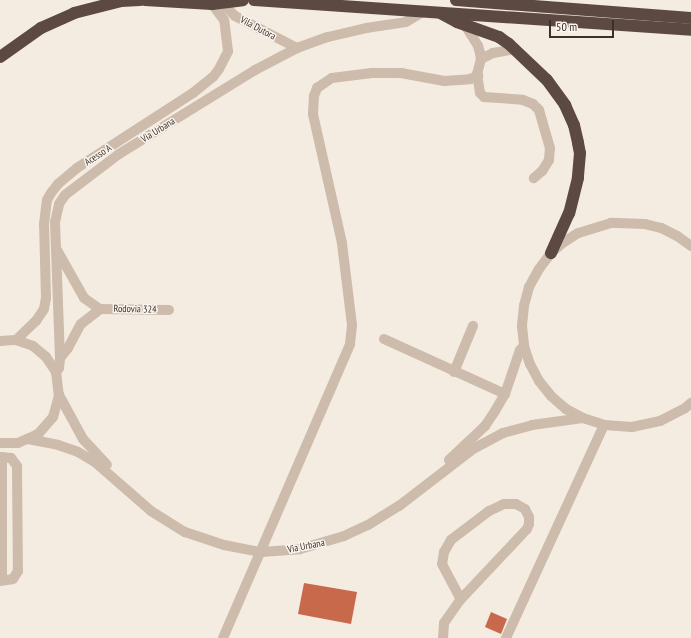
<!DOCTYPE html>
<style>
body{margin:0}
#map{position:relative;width:691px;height:638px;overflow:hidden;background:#f4ebe1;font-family:"PT Sans Narrow",sans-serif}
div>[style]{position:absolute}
.building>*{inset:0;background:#c8694b}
.minor>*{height:10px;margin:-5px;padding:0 5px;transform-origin:5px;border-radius:5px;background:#cdbbac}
.highway>*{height:12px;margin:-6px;padding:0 6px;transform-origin:6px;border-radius:6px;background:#5c4a42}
span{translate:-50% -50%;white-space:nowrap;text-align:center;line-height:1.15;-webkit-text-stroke:3px #fbf5ee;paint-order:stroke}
.street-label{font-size:10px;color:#3b302b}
.scale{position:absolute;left:549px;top:20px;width:65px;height:18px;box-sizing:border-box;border:2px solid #3b302b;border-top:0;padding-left:5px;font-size:12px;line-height:14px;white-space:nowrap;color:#3b302b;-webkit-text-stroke:3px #fbf5ee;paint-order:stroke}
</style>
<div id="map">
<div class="building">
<i style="clip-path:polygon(304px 583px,357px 592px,351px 624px,298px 614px)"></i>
<i style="clip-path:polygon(491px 612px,507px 619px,501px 634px,485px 627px)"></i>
</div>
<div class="minor">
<i style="left:223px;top:4px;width:17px;rotate:45deg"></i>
<i style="left:235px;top:16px;width:70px;rotate:27.3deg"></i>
<i style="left:465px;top:25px;width:25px;rotate:58deg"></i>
<i style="left:478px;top:46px;width:7px;rotate:74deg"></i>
<i style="left:480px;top:53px;width:6px;rotate:81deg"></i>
<i style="left:481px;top:59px;width:16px;rotate:105deg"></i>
<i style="left:477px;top:74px;width:19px;rotate:81deg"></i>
<i style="left:480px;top:93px;width:6px;rotate:45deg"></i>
<i style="left:484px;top:97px;width:39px;rotate:4deg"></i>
<i style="left:523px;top:100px;width:11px;rotate:22deg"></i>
<i style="left:533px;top:104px;width:8px;rotate:45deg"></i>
<i style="left:539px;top:110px;width:40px;rotate:74deg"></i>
<i style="left:550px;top:148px;width:12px;rotate:95deg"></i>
<i style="left:549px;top:160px;width:13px;rotate:122deg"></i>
<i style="left:542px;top:171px;width:11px;rotate:139deg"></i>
<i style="left:481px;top:59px;width:13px;rotate:-27deg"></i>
<i style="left:493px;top:53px;width:23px;rotate:-10deg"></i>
<i style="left:691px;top:246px;width:17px;rotate:-144deg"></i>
<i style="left:677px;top:236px;width:18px;rotate:-153deg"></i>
<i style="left:661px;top:228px;width:16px;rotate:-166deg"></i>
<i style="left:645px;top:224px;width:34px;rotate:-178deg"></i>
<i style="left:611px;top:223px;width:34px;rotate:163deg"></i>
<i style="left:578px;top:233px;width:17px;rotate:147deg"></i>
<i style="left:564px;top:242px;width:17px;rotate:140deg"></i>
<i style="left:551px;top:253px;width:20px;rotate:127deg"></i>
<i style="left:539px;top:269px;width:21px;rotate:119deg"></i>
<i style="left:529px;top:287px;width:20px;rotate:105deg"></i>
<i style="left:524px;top:306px;width:20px;rotate:96deg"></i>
<i style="left:522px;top:326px;width:20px;rotate:84deg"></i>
<i style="left:524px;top:346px;width:19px;rotate:72deg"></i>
<i style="left:530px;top:364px;width:19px;rotate:62deg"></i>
<i style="left:539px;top:381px;width:19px;rotate:51deg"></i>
<i style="left:551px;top:396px;width:20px;rotate:41deg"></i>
<i style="left:566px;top:409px;width:19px;rotate:28deg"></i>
<i style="left:583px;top:418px;width:22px;rotate:18deg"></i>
<i style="left:604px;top:425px;width:28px;rotate:4deg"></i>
<i style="left:632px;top:427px;width:29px;rotate:-12deg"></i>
<i style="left:660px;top:421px;width:28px;rotate:-27deg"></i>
<i style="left:685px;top:408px;width:8px;rotate:-40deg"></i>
<i style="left:57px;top:250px;width:55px;rotate:60.6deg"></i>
<i style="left:84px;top:298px;width:19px;rotate:35deg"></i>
<i style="left:100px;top:309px;width:69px;rotate:0.8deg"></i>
<i style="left:384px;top:339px;width:133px;rotate:24.4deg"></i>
<i style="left:16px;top:340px;width:28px;rotate:-44deg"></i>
<i style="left:36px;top:321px;width:14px;rotate:-56deg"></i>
<i style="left:44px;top:309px;width:11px;rotate:-80deg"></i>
<i style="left:46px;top:298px;width:74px;rotate:-91.5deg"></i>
<i style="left:44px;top:224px;width:24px;rotate:-83deg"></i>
<i style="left:47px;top:200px;width:8px;rotate:-60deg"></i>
<i style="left:51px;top:193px;width:11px;rotate:-52deg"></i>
<i style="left:58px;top:184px;width:25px;rotate:-40deg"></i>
<i style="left:77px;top:168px;width:138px;rotate:-32.9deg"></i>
<i style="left:193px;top:93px;width:26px;rotate:-39deg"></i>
<i style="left:213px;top:77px;width:10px;rotate:-53deg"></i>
<i style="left:219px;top:69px;width:20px;rotate:-63deg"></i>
<i style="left:228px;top:51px;width:31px;rotate:-97deg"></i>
<i style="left:224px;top:20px;width:20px;rotate:-127deg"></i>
<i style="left:0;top:341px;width:16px;rotate:-4deg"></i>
<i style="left:16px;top:340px;width:18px;rotate:19deg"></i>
<i style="left:33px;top:346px;width:17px;rotate:40deg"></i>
<i style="left:46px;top:357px;width:18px;rotate:56deg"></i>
<i style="left:56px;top:372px;width:23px;rotate:83deg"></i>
<i style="left:59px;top:395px;width:23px;rotate:105deg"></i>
<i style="left:53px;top:417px;width:23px;rotate:131deg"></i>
<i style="left:38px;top:434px;width:22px;rotate:156deg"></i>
<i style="left:18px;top:443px;width:18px;rotate:180deg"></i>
<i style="left:60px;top:358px;width:13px;rotate:-51deg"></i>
<i style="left:68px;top:348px;width:27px;rotate:-62deg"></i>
<i style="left:81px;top:324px;width:24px;rotate:-38deg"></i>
<i style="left:56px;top:372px;width:5px;rotate:-53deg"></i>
<i style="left:59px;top:368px;width:10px;rotate:-84deg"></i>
<i style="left:60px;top:358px;width:136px;rotate:-92.1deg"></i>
<i style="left:55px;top:222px;width:18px;rotate:-77deg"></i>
<i style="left:59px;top:204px;width:11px;rotate:-56deg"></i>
<i style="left:65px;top:195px;width:68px;rotate:-37.2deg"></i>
<i style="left:119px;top:154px;width:160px;rotate:-31.7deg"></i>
<i style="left:255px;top:70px;width:47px;rotate:-27.6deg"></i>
<i style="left:297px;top:48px;width:33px;rotate:-20deg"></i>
<i style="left:328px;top:37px;width:39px;rotate:-13deg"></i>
<i style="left:366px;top:28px;width:40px;rotate:-8.5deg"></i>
<i style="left:406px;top:22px;width:21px;rotate:-31deg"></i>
<i style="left:454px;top:372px;width:50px;rotate:-67.6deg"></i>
<i style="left:59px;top:395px;width:50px;rotate:61.4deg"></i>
<i style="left:83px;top:439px;width:35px;rotate:47deg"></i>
<i style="left:28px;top:439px;width:31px;rotate:11deg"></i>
<i style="left:58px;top:445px;width:21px;rotate:19deg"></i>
<i style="left:78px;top:452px;width:21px;rotate:31deg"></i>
<i style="left:96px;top:463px;width:73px;rotate:41.1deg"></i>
<i style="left:151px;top:511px;width:40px;rotate:32deg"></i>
<i style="left:185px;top:532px;width:41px;rotate:18.4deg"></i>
<i style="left:224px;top:545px;width:38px;rotate:11deg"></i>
<i style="left:261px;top:552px;width:39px;rotate:-4deg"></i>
<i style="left:300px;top:549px;width:46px;rotate:-16.5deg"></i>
<i style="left:344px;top:536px;width:26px;rotate:-25deg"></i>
<i style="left:368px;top:525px;width:36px;rotate:-32deg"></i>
<i style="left:399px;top:506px;width:93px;rotate:-37.6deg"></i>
<i style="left:473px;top:449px;width:34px;rotate:-28deg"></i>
<i style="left:503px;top:433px;width:30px;rotate:-15deg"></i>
<i style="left:532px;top:425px;width:51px;rotate:-7.8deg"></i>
<i style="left:0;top:457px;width:11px;rotate:5deg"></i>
<i style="left:11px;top:458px;width:10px;rotate:53deg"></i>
<i style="left:17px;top:466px;width:105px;rotate:89.5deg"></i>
<i style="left:18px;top:571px;width:9px;rotate:122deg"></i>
<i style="left:13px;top:579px;width:13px;rotate:171deg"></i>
<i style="left:2px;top:457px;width:123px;rotate:90deg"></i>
<i style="left:449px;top:460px;width:50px;rotate:-43.4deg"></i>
<i style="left:485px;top:426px;width:18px;rotate:-56deg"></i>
<i style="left:495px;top:411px;width:20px;rotate:-60deg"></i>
<i style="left:505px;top:394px;width:46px;rotate:-71.2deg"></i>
<i style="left:520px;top:350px;width:6px;rotate:-45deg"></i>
<i style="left:223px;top:638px;width:320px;rotate:-66.6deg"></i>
<i style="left:350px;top:344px;width:19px;rotate:-84deg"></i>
<i style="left:352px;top:325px;width:83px;rotate:-97deg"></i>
<i style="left:342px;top:243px;width:132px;rotate:-102.7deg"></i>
<i style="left:313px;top:114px;width:18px;rotate:-87deg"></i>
<i style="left:314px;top:96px;width:9px;rotate:-69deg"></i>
<i style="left:317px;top:88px;width:18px;rotate:-34deg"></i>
<i style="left:332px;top:78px;width:40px;rotate:-7.1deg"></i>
<i style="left:372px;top:73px;width:29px"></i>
<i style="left:401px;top:73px;width:44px;rotate:10.5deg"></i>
<i style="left:444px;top:81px;width:26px;rotate:-4deg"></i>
<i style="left:470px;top:79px;width:9px;rotate:-21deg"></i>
<i style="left:443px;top:638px;width:15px;rotate:-86deg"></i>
<i style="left:444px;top:623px;width:29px;rotate:-55deg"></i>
<i style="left:461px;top:599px;width:96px;rotate:-46.7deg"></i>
<i style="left:527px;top:529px;width:5px;rotate:-68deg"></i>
<i style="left:529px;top:524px;width:7px;rotate:-90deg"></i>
<i style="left:529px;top:517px;width:9px;rotate:-117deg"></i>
<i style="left:525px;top:509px;width:10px;rotate:-151deg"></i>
<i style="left:516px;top:504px;width:12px;rotate:180deg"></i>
<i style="left:504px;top:504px;width:17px;rotate:155deg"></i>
<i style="left:489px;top:511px;width:48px;rotate:142.7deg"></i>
<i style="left:451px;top:540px;width:14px;rotate:120deg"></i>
<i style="left:444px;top:552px;width:12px;rotate:99deg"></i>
<i style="left:442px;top:564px;width:40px;rotate:62deg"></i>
<i style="left:506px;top:638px;width:234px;rotate:-65.3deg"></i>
</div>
<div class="highway">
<i style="left:145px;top:0;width:67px;rotate:3.4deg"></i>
<i style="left:212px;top:4px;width:31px;rotate:-7deg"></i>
<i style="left:254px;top:0;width:438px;rotate:3.9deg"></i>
<i style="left:456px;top:0;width:236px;rotate:4.4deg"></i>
<i style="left:442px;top:14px;width:17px;rotate:28deg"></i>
<i style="left:457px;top:22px;width:45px;rotate:19.7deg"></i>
<i style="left:499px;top:37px;width:12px;rotate:35deg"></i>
<i style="left:509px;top:44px;width:52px;rotate:43.5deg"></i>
<i style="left:547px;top:80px;width:31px;rotate:54deg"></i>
<i style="left:565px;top:105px;width:22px;rotate:66deg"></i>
<i style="left:574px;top:125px;width:18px;rotate:77deg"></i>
<i style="left:578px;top:143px;width:10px;rotate:79deg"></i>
<i style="left:580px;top:153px;width:25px;rotate:95deg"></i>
<i style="left:578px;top:178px;width:36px;rotate:104deg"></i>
<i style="left:569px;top:213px;width:44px;rotate:114.2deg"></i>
<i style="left:0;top:57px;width:50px;rotate:-35.3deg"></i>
<i style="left:41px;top:28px;width:36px;rotate:-24deg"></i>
<i style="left:74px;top:13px;width:49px;rotate:-14.3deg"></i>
<i style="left:121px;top:1px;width:19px;rotate:-3deg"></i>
</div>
<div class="street-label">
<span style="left:258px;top:28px;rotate:28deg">Vila Dutora</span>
<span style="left:158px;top:130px;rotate:-32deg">Via Urbana</span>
<span style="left:98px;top:155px;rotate:-33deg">Acesso A</span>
<span style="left:135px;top:309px;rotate:1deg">Rodovia 324</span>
<span style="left:306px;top:546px;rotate:-11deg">Via Urbana</span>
</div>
<div class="scale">50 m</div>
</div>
